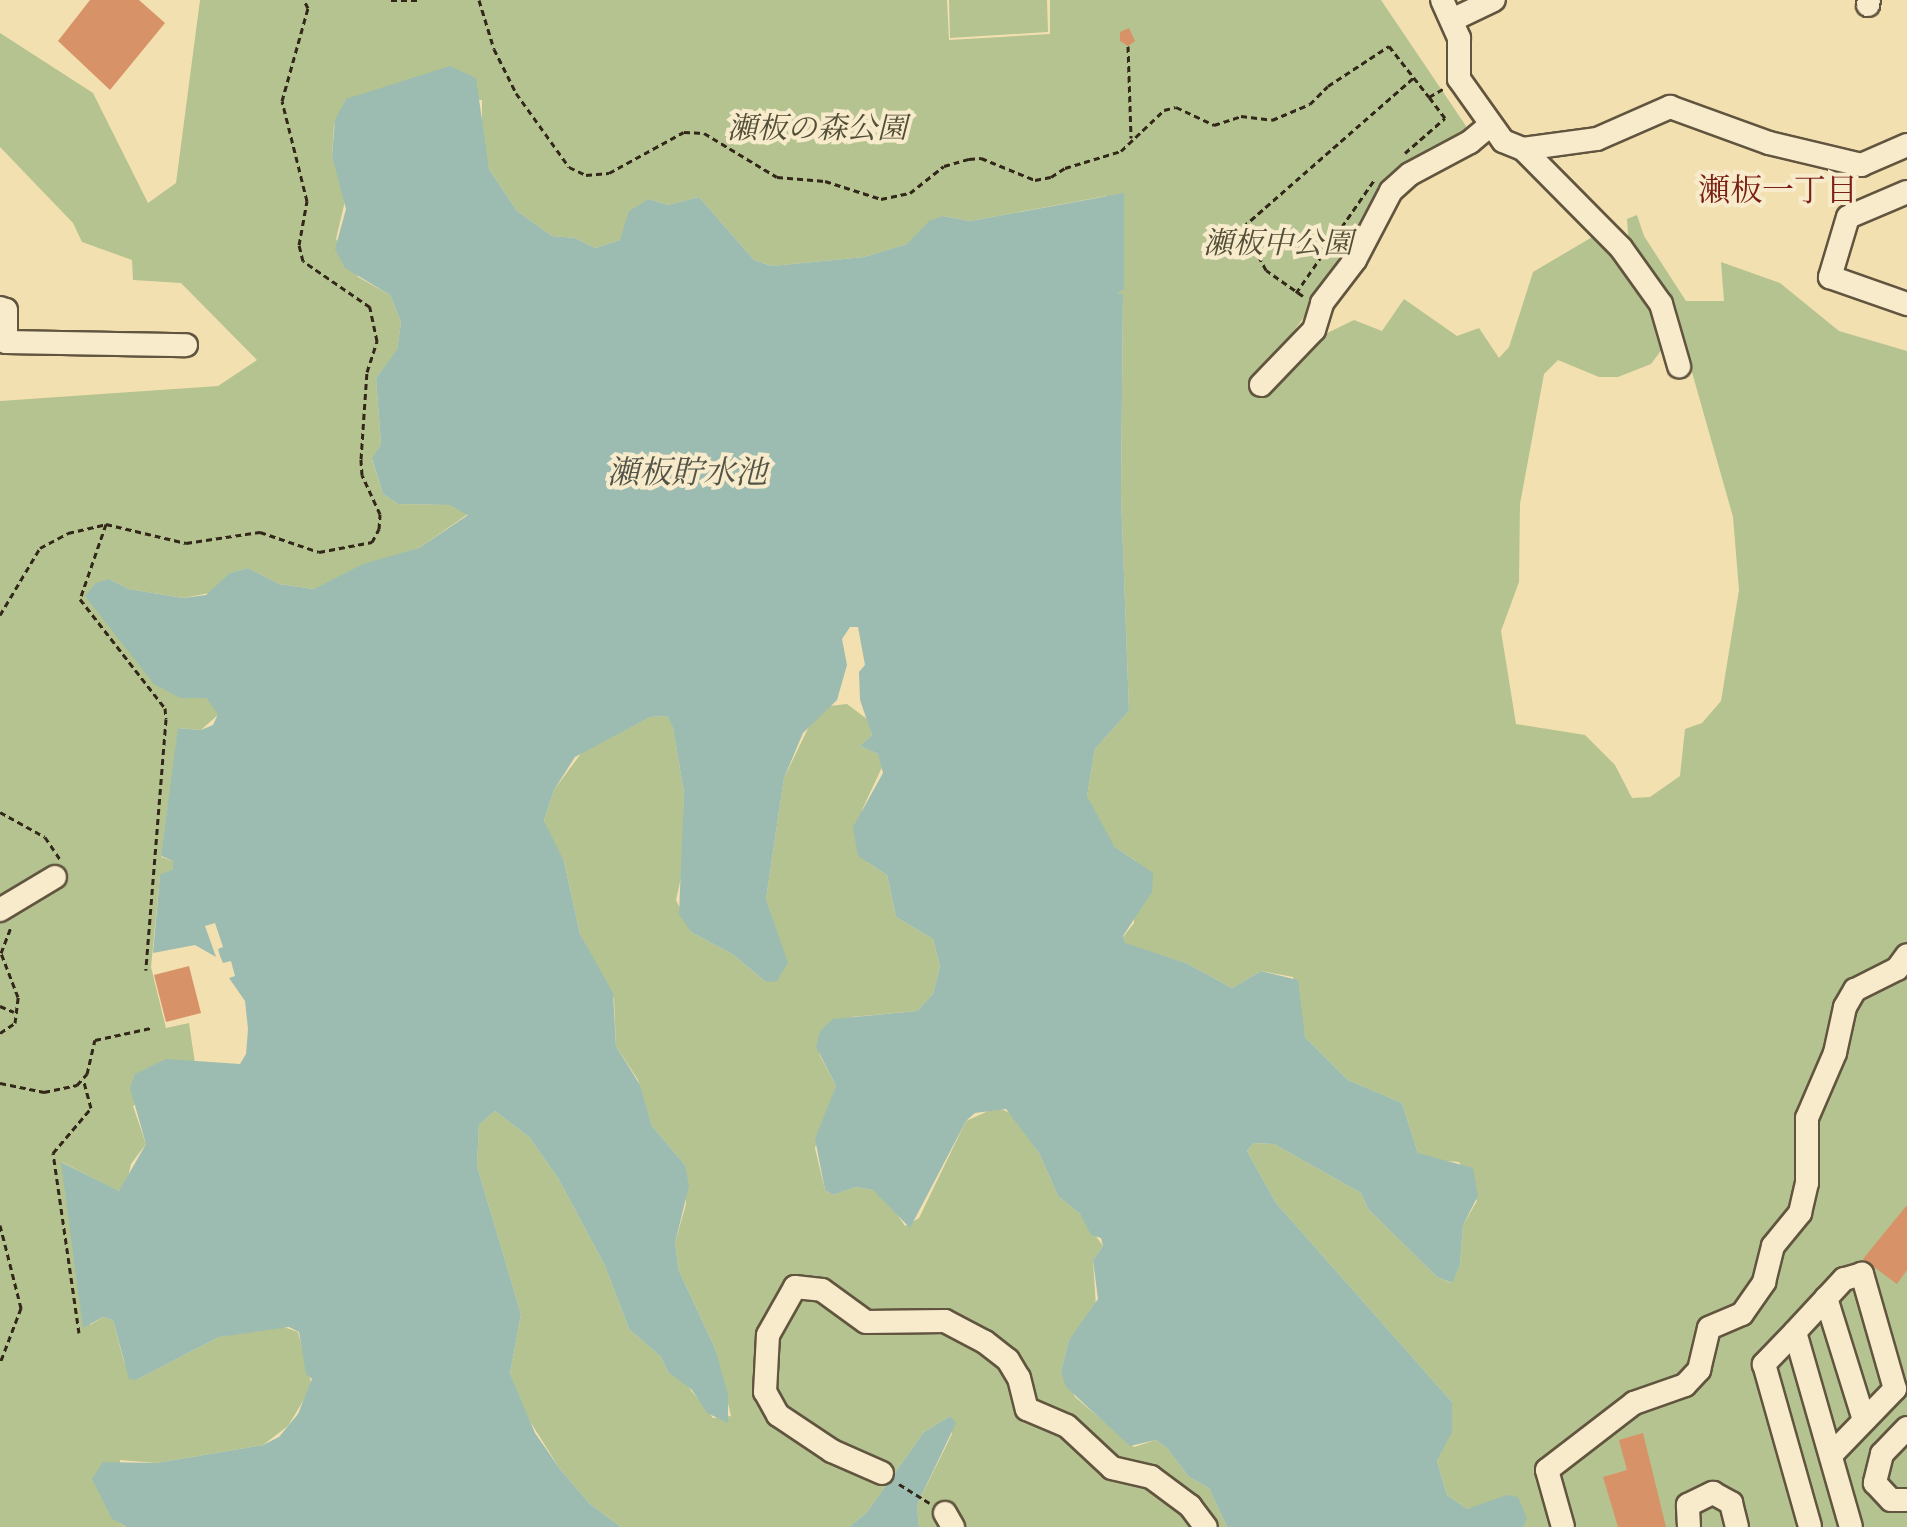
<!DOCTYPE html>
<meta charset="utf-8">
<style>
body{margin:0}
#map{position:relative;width:1907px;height:1527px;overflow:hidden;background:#f3e0b0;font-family:Vollkorn,"Noto Serif JP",serif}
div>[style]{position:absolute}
.green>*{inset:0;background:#b4c390}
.water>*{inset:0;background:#9cbcb1}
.building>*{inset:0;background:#d89267}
.path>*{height:3px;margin-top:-1.5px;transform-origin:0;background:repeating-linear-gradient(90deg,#322719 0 6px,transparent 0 10px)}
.roads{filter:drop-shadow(2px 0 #62553f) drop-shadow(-2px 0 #62553f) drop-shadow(0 2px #62553f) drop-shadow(0 -2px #62553f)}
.minor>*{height:22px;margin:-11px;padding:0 11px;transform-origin:11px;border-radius:11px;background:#f7ebcc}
span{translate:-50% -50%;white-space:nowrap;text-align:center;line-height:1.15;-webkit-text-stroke:8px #f7ebcc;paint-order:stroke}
.park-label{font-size:30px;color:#524e37;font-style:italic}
.neighbourhood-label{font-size:32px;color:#7a1f14}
.water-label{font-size:32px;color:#525447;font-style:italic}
</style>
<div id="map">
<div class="green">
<i style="clip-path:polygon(200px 0,947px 0,949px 40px,1050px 34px,1050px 0,1381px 0,1468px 129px,1382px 186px,1352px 237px,1346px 258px,1274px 359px,1354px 320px,1382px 331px,1404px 299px,1457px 336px,1479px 328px,1499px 358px,1509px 347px,1533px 272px,1594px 236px,1618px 255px,1652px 301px,1666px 344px,1651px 364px,1618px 377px,1599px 377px,1558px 360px,1544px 374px,1520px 504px,1519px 582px,1501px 631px,1516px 724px,1585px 735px,1615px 765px,1632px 798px,1650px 797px,1680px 776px,1685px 729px,1702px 723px,1721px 701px,1739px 590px,1733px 517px,1673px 305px,1629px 247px,1627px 219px,1637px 215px,1644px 236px,1686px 301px,1724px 301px,1721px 262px,1780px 283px,1839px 331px,1907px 351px,1907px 1527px,1523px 1527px,1485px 1504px,1467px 1509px,1447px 1495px,1437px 1461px,1451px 1432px,1452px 1402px,1276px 1203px,1247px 1151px,1254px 1143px,1274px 1144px,1361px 1193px,1368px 1209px,1437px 1277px,1451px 1283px,1460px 1265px,1463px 1225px,1477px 1201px,1459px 1162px,1431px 1160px,1418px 1153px,1402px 1103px,1348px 1080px,1305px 1037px,1293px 977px,1261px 971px,1232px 988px,1186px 963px,1125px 944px,1123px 937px,1134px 923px,1136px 861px,1114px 846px,1101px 829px,1087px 796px,1095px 749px,1129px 711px,1121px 494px,1123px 295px,1117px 294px,1123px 289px,1106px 196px,970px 221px,943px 216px,907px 244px,864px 257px,772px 266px,754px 260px,699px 197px,668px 205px,649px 199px,628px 219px,620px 240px,595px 248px,575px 238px,552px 236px,517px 211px,489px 169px,482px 140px,482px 100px,346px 99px,334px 126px,332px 156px,346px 197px,336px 239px,358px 277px,390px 295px,401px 322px,397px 351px,376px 378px,381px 444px,372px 460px,383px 494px,398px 504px,449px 505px,468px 514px,419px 548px,314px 589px,279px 584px,248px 568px,231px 573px,215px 592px,183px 598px,129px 589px,109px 579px,180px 698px,206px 698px,219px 714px,201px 730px,179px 728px,161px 857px,173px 861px,173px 869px,160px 876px,151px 967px,166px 1028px,189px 1023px,195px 1063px,133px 1106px,146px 1144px,131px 1164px,126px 1186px,118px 1191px,62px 1162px,90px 1325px,103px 1317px,113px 1320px,124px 1362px,136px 1380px,219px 1337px,278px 1325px,298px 1332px,312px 1386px,288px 1426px,263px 1445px,156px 1463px,120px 1460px,119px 1523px,127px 1527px,0 1527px,0 401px,218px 386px,257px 360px,181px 283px,133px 280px,132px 260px,82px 242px,73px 223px,0 147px,0 33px,93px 93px,148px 203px,176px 183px)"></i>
<i style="clip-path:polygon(949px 0,1047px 0,1048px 32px,950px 38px)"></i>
<i style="clip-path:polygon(847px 704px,867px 719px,872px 735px,860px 746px,878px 754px,883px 765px,862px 810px,867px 862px,887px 875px,896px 917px,933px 939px,940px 966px,933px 994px,917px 1011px,851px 1017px,819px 1054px,836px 1086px,815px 1148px,825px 1190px,833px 1195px,856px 1187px,873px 1190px,891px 1205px,905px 1226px,919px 1218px,966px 1121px,997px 1107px,1012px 1114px,1039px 1153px,1058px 1196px,1080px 1214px,1103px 1246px,1093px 1260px,1096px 1307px,1069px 1340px,1061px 1371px,1075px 1397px,1134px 1447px,1156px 1440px,1167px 1448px,1189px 1477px,1209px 1488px,1227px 1527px,919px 1527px,917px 1505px,952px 1434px,950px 1416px,924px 1432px,867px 1512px,849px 1527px,621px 1527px,590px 1504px,560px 1469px,524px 1412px,510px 1374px,521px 1314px,477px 1166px,479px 1125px,495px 1111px,529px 1137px,558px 1178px,605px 1266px,629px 1329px,661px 1357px,668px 1372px,686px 1384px,713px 1418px,731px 1416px,715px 1348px,679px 1271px,675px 1243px,686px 1204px,685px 1165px,652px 1126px,638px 1080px,616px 1046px,614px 999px,580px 934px,564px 861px,546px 834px,544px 821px,554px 790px,582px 752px,650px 717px,667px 716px,673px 726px,684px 793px,682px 873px,676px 900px,691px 932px,732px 954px,765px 981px,777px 932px,766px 899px,784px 778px,813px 718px,829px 706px)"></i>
</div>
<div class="water">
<i style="clip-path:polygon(450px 66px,476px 78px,489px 169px,517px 211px,552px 236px,575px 238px,595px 248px,620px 240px,629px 211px,649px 199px,668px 205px,699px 197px,754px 260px,772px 266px,864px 257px,907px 244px,929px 221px,943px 216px,970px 221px,1124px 193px,1124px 289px,1117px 294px,1123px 294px,1121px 494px,1129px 711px,1095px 749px,1087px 796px,1114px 846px,1153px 873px,1152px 892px,1123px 936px,1125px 943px,1186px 963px,1232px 988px,1261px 971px,1298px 980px,1305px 1037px,1348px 1080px,1402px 1103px,1418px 1153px,1473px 1168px,1478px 1196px,1463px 1225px,1460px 1265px,1452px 1283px,1437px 1277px,1368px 1209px,1361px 1193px,1274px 1144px,1254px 1143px,1247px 1151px,1276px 1203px,1452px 1402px,1452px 1432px,1437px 1461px,1447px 1495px,1467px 1509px,1507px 1495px,1518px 1497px,1527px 1518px,1523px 1527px,1227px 1527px,1209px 1488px,1189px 1477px,1167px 1448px,1156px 1440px,1130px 1446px,1066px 1387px,1061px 1371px,1069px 1340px,1098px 1299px,1093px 1260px,1103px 1246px,1101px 1238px,1091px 1235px,1080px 1214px,1058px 1196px,1039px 1153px,1006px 1109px,975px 1113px,966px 1121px,910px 1228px,873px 1190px,856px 1187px,833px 1195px,825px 1190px,815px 1139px,836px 1086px,816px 1047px,820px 1031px,833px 1019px,917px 1011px,933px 994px,940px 966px,933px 939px,896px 917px,887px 875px,858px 856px,856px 845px,853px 827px,883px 773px,878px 754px,860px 746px,872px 735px,860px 700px,859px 672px,865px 665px,858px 627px,850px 627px,842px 639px,847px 665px,837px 700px,803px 733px,784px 778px,766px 899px,788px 963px,776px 982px,765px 981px,732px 954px,691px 932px,679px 914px,684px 793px,673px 727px,667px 716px,650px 717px,575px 757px,554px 790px,544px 821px,564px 861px,580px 934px,613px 993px,616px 1046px,640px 1085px,652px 1126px,685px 1165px,689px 1186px,675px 1243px,679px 1271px,715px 1348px,728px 1395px,728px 1423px,707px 1413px,692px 1390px,668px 1372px,661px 1357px,629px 1329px,605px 1266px,558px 1178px,529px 1137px,495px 1111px,479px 1125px,477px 1166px,521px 1314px,510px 1374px,535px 1433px,560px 1469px,590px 1504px,621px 1527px,127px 1527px,112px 1519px,92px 1479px,103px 1462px,156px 1463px,263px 1445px,279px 1437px,298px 1414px,312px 1379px,306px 1374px,299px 1332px,289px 1327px,219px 1337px,136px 1380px,129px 1379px,113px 1320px,103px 1317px,83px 1328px,61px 1162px,119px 1191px,146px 1144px,130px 1088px,135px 1074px,166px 1059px,240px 1064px,246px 1054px,248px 1029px,245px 1001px,229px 978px,235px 976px,231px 961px,223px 963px,220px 956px,218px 949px,223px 947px,215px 923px,205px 926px,216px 957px,195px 945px,153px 953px,160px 875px,173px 869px,173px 861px,161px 856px,178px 728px,201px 730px,213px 725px,218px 714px,206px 698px,180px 698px,154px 684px,85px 596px,96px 583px,109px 579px,129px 589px,183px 598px,206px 595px,230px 573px,248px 568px,279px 584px,314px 589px,363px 564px,419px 548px,468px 515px,449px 505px,398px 504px,383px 494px,372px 459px,381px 444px,376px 378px,397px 350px,401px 322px,390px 295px,345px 268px,335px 249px,346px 209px,332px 156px,335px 120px,346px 99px)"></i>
<i style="clip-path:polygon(950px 1416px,956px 1423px,917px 1505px,919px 1527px,849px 1527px,867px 1512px,924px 1432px)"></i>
</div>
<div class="building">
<i style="clip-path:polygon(90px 0,139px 0,165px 23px,110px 90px,58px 41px)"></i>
<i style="clip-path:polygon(1129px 28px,1135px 41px,1128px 46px,1120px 41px,1120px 32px)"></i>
<i style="clip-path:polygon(189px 966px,201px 1013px,166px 1022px,154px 975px)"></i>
<i style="clip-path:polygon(1907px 1205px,1907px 1270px,1897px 1284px,1863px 1259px)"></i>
<i style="clip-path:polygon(1643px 1433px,1666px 1527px,1618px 1527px,1603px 1477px,1627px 1470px,1619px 1440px)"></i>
</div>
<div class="path">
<i style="left:391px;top:0;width:29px"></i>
<i style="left:479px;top:0;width:51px;rotate:73deg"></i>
<i style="left:494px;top:49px;width:49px;rotate:63.4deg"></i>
<i style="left:516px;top:93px;width:91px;rotate:54.4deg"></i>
<i style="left:569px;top:167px;width:19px;rotate:25deg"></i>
<i style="left:586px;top:175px;width:23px;rotate:-5deg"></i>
<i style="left:609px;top:173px;width:85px;rotate:-28.7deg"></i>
<i style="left:684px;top:132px;width:20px;rotate:3deg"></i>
<i style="left:704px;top:133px;width:85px;rotate:31.1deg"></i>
<i style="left:777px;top:177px;width:48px;rotate:4.8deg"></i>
<i style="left:825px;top:181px;width:59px;rotate:17.8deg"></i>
<i style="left:881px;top:199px;width:30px;rotate:-12deg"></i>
<i style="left:910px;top:193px;width:43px;rotate:-38.5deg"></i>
<i style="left:944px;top:166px;width:26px;rotate:-16deg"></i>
<i style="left:969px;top:159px;width:12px;rotate:-5deg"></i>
<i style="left:981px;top:158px;width:58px;rotate:22.2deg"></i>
<i style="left:1035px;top:180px;width:16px;rotate:-11deg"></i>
<i style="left:1051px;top:177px;width:17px;rotate:-33deg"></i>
<i style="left:1065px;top:168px;width:59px;rotate:-16.9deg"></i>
<i style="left:1121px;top:151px;width:59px;rotate:-43.6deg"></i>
<i style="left:1164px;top:110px;width:12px;rotate:-14deg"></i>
<i style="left:1176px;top:107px;width:42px;rotate:25.3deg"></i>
<i style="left:1214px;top:125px;width:28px;rotate:-18deg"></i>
<i style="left:1241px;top:116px;width:31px;rotate:7deg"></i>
<i style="left:1272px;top:120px;width:41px;rotate:-22.8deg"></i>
<i style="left:1310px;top:104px;width:25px;rotate:-45deg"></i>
<i style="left:1328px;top:86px;width:73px;rotate:-33.3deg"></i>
<i style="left:1389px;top:46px;width:65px;rotate:51.9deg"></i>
<i style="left:1429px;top:97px;width:16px;rotate:-30deg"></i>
<i style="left:1128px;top:46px;width:92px;rotate:88.1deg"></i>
<i style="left:1405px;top:153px;width:53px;rotate:-41.2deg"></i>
<i style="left:1445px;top:118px;width:26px;rotate:-127deg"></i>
<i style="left:1296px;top:293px;width:139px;rotate:-55.3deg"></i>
<i style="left:1303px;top:296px;width:45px;rotate:-144.9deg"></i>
<i style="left:1266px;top:270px;width:49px;rotate:-118.1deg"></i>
<i style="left:1243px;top:227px;width:226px;rotate:-41.2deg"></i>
<i style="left:106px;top:524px;width:79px;rotate:109.1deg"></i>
<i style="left:80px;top:599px;width:138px;rotate:52.1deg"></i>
<i style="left:165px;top:708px;width:11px;rotate:85deg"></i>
<i style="left:166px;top:719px;width:252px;rotate:94.6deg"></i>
<i style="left:0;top:615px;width:78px;rotate:-59.2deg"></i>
<i style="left:40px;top:548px;width:32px;rotate:-28deg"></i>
<i style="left:68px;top:533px;width:39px;rotate:-13deg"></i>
<i style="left:106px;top:524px;width:82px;rotate:13.4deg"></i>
<i style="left:186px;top:543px;width:75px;rotate:-8.5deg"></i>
<i style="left:260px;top:532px;width:62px;rotate:18.7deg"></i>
<i style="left:319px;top:552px;width:54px;rotate:-10.7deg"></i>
<i style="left:372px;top:542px;width:15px;rotate:-62deg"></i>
<i style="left:379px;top:529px;width:15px;rotate:-86deg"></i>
<i style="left:380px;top:514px;width:43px;rotate:-114.8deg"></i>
<i style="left:362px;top:475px;width:16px;rotate:-94deg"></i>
<i style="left:361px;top:459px;width:87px;rotate:-86.1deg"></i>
<i style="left:367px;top:372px;width:33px;rotate:-72deg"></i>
<i style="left:377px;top:341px;width:35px;rotate:-102deg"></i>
<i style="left:370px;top:307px;width:81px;rotate:-145.5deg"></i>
<i style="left:303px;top:261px;width:16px;rotate:-104deg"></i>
<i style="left:299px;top:245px;width:45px;rotate:-79.7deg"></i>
<i style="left:307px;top:201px;width:103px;rotate:-104deg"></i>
<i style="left:282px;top:101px;width:97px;rotate:-74.4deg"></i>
<i style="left:308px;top:8px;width:9px;rotate:-117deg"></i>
<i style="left:0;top:812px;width:51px;rotate:29.1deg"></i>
<i style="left:45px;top:837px;width:27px;rotate:56deg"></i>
<i style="left:0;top:1006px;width:15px;rotate:23deg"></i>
<i style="left:0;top:1033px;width:18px;rotate:-34deg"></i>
<i style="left:15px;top:1023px;width:26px;rotate:-83deg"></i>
<i style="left:18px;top:997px;width:47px;rotate:-111.1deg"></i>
<i style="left:1px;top:953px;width:28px;rotate:-69deg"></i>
<i style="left:0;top:1083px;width:45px;rotate:11.6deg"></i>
<i style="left:44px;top:1092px;width:34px;rotate:-12deg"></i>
<i style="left:77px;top:1085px;width:15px;rotate:-48deg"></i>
<i style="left:87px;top:1074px;width:35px;rotate:-77deg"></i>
<i style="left:95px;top:1040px;width:57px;rotate:-12.1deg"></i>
<i style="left:0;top:1225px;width:86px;rotate:75.8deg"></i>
<i style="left:21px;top:1308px;width:59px;rotate:110.9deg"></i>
<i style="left:79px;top:1333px;width:182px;rotate:-98.2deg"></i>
<i style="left:53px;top:1153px;width:59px;rotate:-49.8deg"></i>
<i style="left:91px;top:1108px;width:30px;rotate:-105deg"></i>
<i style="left:899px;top:1484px;width:36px;rotate:32deg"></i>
</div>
<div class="roads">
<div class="minor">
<i style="left:1442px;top:0;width:42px;rotate:65.9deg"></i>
<i style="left:1459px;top:38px;width:41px;rotate:90deg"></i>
<i style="left:1459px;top:79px;width:76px;rotate:54.6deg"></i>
<i style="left:1503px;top:141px;width:22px;rotate:22deg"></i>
<i style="left:1523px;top:149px;width:139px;rotate:45.3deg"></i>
<i style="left:1621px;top:248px;width:69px;rotate:54.5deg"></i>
<i style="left:1661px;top:304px;width:65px;rotate:73.8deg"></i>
<i style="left:1868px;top:5px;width:5px;rotate:-79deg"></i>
<i style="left:1454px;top:19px;width:44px;rotate:-25.4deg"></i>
<i style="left:1523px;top:149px;width:75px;rotate:-7.7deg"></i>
<i style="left:1597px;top:139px;width:80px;rotate:-23.7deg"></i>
<i style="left:1670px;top:107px;width:105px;rotate:20deg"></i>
<i style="left:1769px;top:143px;width:95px;rotate:13.4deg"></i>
<i style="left:1861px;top:165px;width:50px;rotate:-23.5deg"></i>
<i style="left:1907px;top:192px;width:64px;rotate:157deg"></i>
<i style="left:1848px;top:217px;width:63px;rotate:106.7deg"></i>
<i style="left:1830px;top:277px;width:82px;rotate:19.3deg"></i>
<i style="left:0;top:308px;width:6px;rotate:18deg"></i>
<i style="left:6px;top:310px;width:32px;rotate:90deg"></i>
<i style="left:6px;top:342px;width:180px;rotate:1deg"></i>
<i style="left:1261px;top:385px;width:76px;rotate:-46.1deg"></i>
<i style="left:1314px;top:330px;width:28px;rotate:-73deg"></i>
<i style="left:1322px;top:303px;width:54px;rotate:-52.5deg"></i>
<i style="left:1355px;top:260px;width:78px;rotate:-62.4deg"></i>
<i style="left:1391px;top:191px;width:25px;rotate:-42deg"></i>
<i style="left:1410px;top:174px;width:68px;rotate:-28.1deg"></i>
<i style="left:1470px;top:142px;width:26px;rotate:-40deg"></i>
<i style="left:0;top:910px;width:64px;rotate:-31deg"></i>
<i style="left:1826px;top:1298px;width:128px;rotate:72.7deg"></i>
<i style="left:1795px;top:1332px;width:45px;rotate:134.1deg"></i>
<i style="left:1764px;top:1364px;width:169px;rotate:74.2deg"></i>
<i style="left:1907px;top:1428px;width:36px;rotate:134deg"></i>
<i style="left:1882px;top:1454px;width:30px;rotate:104deg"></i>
<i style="left:1875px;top:1483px;width:23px;rotate:47deg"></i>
<i style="left:1891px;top:1500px;width:16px"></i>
<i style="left:1831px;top:1455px;width:92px;rotate:-45.9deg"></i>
<i style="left:1895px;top:1389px;width:120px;rotate:-106deg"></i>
<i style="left:1862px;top:1274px;width:19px;rotate:164deg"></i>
<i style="left:1844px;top:1279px;width:72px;rotate:132.8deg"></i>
<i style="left:1795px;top:1332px;width:203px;rotate:74deg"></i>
<i style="left:882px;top:1473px;width:55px;rotate:-156.3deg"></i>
<i style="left:832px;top:1451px;width:65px;rotate:-146.3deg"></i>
<i style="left:778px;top:1415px;width:26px;rotate:-119deg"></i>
<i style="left:765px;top:1392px;width:57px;rotate:-87deg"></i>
<i style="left:768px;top:1335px;width:55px;rotate:-60.6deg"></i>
<i style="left:795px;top:1287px;width:27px;rotate:6deg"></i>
<i style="left:822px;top:1290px;width:54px;rotate:36deg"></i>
<i style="left:866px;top:1322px;width:79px;rotate:-0.7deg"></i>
<i style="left:945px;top:1321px;width:45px;rotate:27.7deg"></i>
<i style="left:985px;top:1342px;width:29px;rotate:38deg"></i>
<i style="left:1008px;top:1360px;width:21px;rotate:59deg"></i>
<i style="left:1019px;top:1378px;width:32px;rotate:76deg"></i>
<i style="left:1027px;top:1409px;width:43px;rotate:23deg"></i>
<i style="left:1067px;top:1426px;width:62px;rotate:43deg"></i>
<i style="left:1112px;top:1468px;width:40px;rotate:13deg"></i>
<i style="left:1151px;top:1477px;width:49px;rotate:36.6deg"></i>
<i style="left:1190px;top:1506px;width:26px;rotate:53deg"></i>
<i style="left:945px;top:1513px;width:16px;rotate:60deg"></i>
<i style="left:1563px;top:1527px;width:59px;rotate:-105.7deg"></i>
<i style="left:1547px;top:1470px;width:110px;rotate:-37.6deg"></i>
<i style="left:1634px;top:1403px;width:54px;rotate:-19.4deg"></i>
<i style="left:1685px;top:1385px;width:21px;rotate:-47deg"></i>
<i style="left:1699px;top:1370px;width:43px;rotate:-76.6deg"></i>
<i style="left:1709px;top:1328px;width:36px;rotate:-23deg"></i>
<i style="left:1742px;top:1314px;width:39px;rotate:-55deg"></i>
<i style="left:1764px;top:1282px;width:37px;rotate:-76deg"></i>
<i style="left:1773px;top:1246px;width:43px;rotate:-50.7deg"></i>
<i style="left:1800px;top:1213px;width:31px;rotate:-77deg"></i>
<i style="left:1807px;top:1183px;width:65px;rotate:-90deg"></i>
<i style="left:1807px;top:1118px;width:71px;rotate:-66.7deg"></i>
<i style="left:1835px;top:1053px;width:47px;rotate:-77.7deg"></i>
<i style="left:1845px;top:1007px;width:20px;rotate:-60deg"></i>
<i style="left:1855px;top:990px;width:47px;rotate:-26.6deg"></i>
<i style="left:1897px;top:969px;width:17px;rotate:-54deg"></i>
<i style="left:1689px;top:1527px;width:22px;rotate:-93deg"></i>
<i style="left:1688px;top:1505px;width:28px;rotate:-26deg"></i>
<i style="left:1713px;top:1493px;width:21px;rotate:29deg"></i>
<i style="left:1731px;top:1503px;width:25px;rotate:76deg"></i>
</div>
</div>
<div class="park-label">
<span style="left:817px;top:130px">瀬板の森公園</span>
<span style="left:1278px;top:245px">瀬板中公園</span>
</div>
<div class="neighbourhood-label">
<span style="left:1778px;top:193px">瀬板一丁目</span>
</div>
<div class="water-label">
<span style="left:687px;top:475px">瀬板貯水池</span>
</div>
</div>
